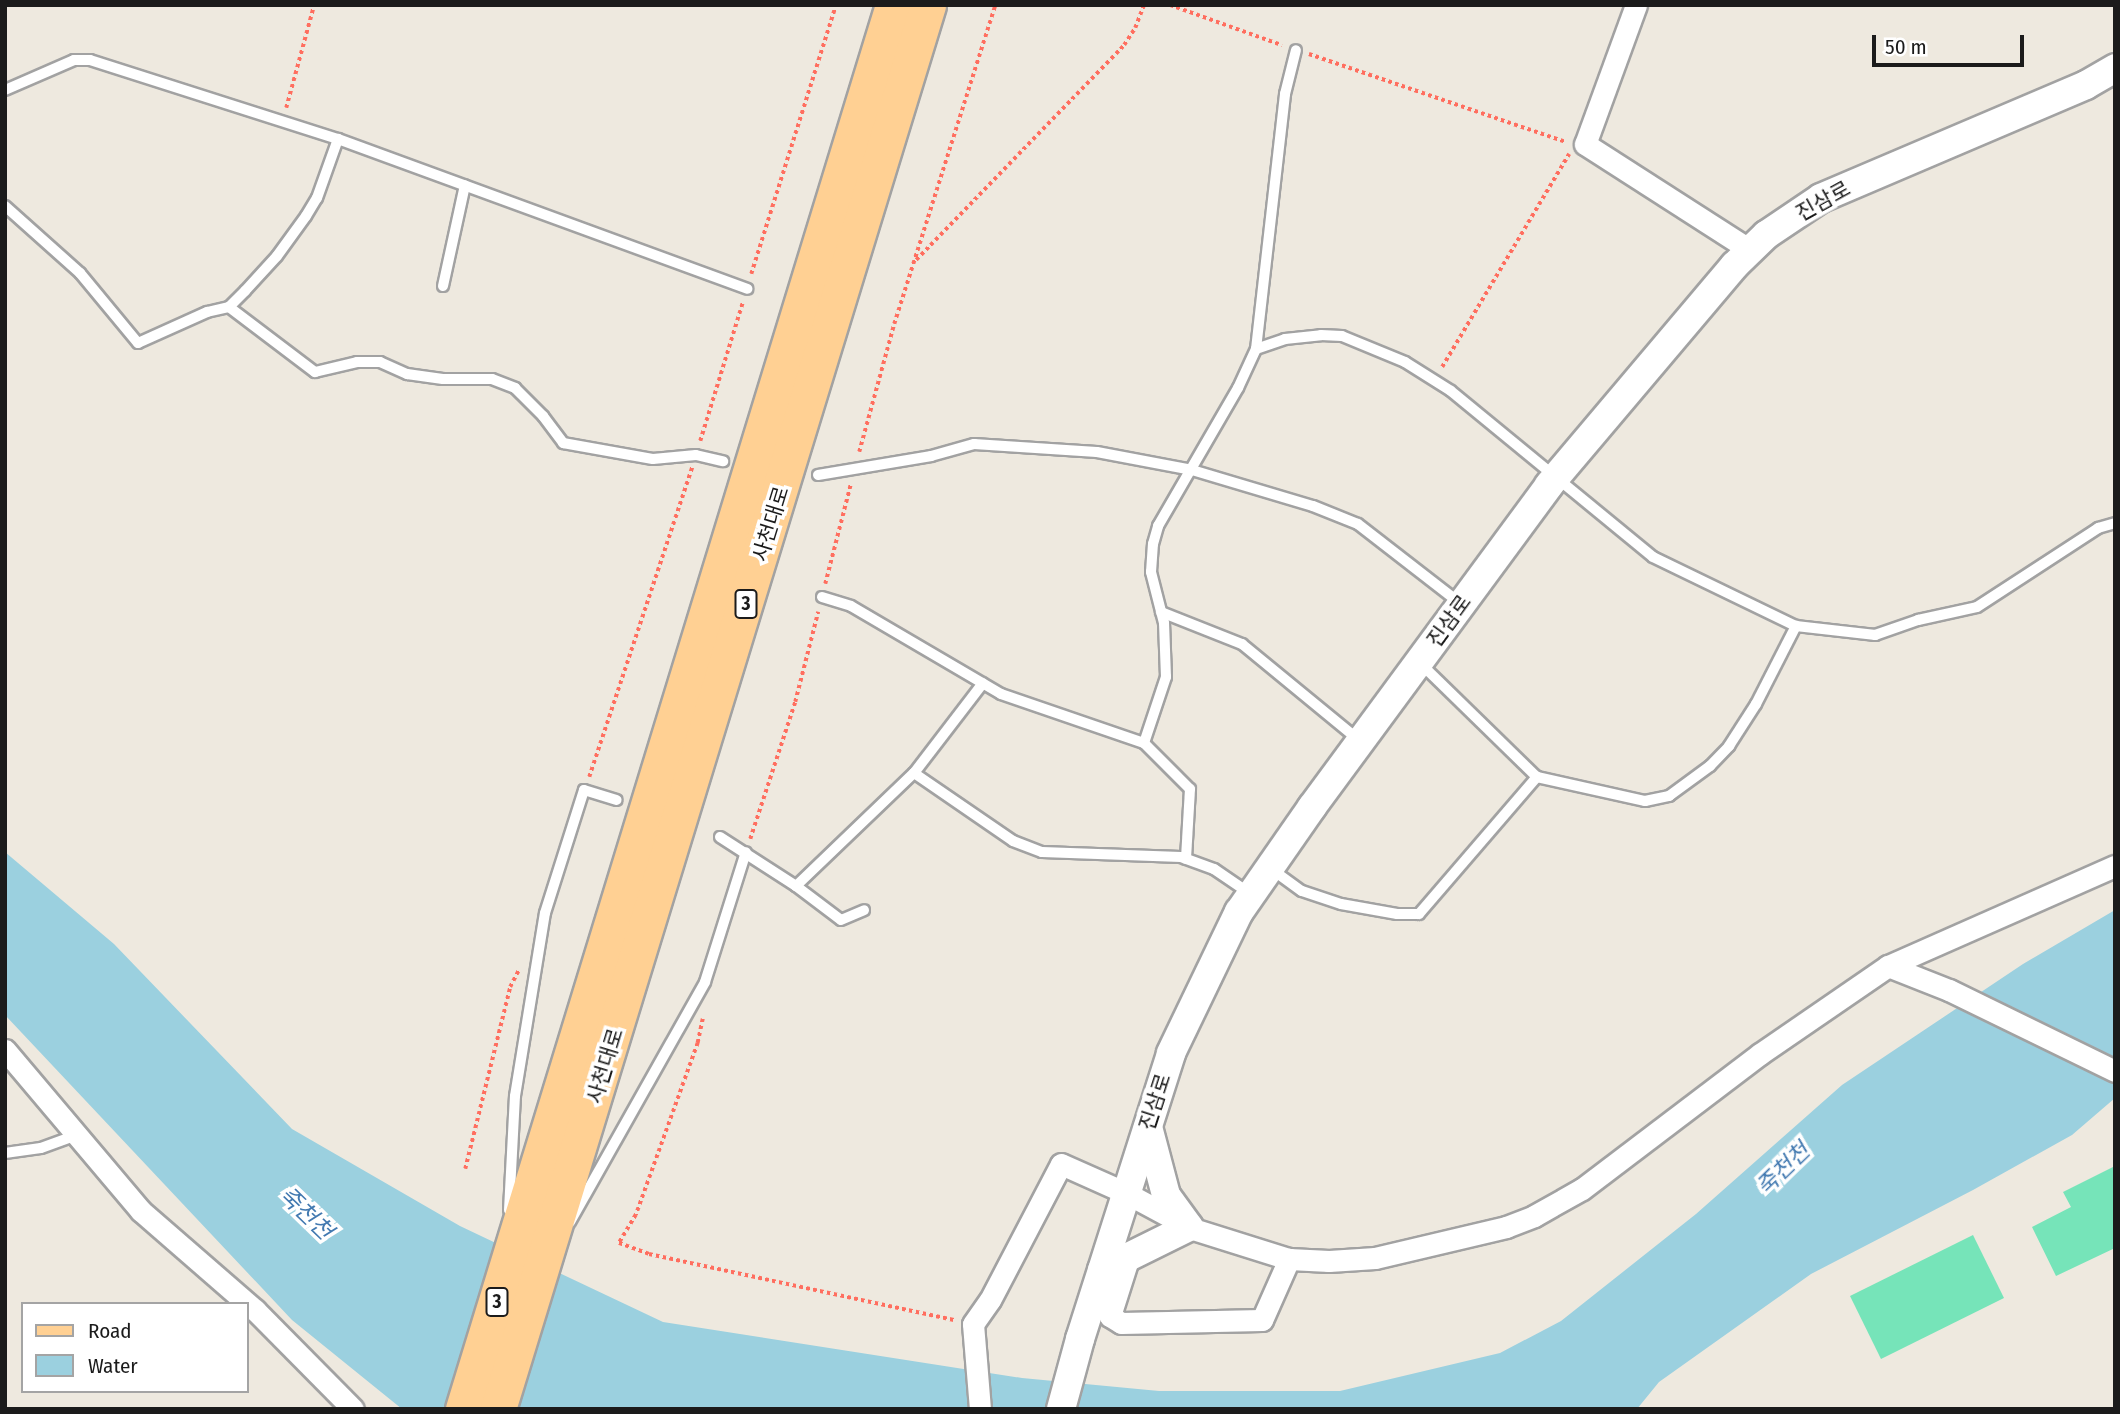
<!DOCTYPE html>
<meta charset="utf-8">
<style>
body{margin:0}
#map{position:relative;width:2120px;height:1414px;overflow:hidden;background:#eee9df;font-family:"Fira Sans Condensed","Noto Sans KR",sans-serif}
div>[style]{position:absolute}
.pitch>*{inset:0;background:#76e4b9}
.water>*{inset:0;background:#9bd0df}
.path>*{height:3.5px;margin-top:-1.75px;transform-origin:0;background:repeating-linear-gradient(90deg,#ff6e5f 0 3.5px,transparent 0 7px)}
.roads{filter:drop-shadow(2px 0 #a2a2a2) drop-shadow(-2px 0 #a2a2a2) drop-shadow(0 2px #a2a2a2) drop-shadow(0 -2px #a2a2a2)}
.service>*{height:10px;margin:-5px;padding:0 5px;transform-origin:5px;border-radius:5px;background:#fff}
.minor>*{height:21px;margin:-10.5px;padding:0 10.5px;transform-origin:10.5px;border-radius:10.5px;background:#fff}
.tertiary>*{height:28px;margin:-14px;padding:0 14px;transform-origin:14px;border-radius:14px;background:#fff}
.primary>*{height:35px;margin:-17.5px;padding:0 17.5px;transform-origin:17.5px;border-radius:17.5px;background:#ffd093}
span{translate:-50% -50%;white-space:nowrap;text-align:center;line-height:1.15;-webkit-text-stroke:7px #fff;paint-order:stroke}
.shield-label span{padding:2px 5px;background:#fff;border:2px solid;border-radius:5px;-webkit-text-stroke-width:0}
.shield-label{font-size:19px;color:#1b1b1b;font-weight:700}
.street-label{font-size:21px;color:#1b1b1b}
.water-label{font-size:23px;color:#4279b0;font-style:italic}
.frame{position:absolute;inset:0;border:7px solid #1b1b1b;pointer-events:none}
.legend{position:absolute;left:21px;top:1302px;width:228px;height:91px;box-sizing:border-box;background:#fff;border:2px solid #a4a4a4;margin:0;padding:9px 12px;list-style:none;font-size:21px;color:#1b1b1b}
.legend li{display:flex;align-items:center;gap:14px;height:35px}
.legend b{width:35px;border:2px solid #a4a4a4}
.scale{position:absolute;left:1872px;top:35px;width:152px;height:32px;box-sizing:border-box;border:4px solid #1b1b1b;border-top:0;padding-left:9px;font-size:21px;line-height:24px;white-space:nowrap;color:#1b1b1b;-webkit-text-stroke:5px #fff;paint-order:stroke}
</style>
<div id="map">
<div class="pitch">
<i style="clip-path:polygon(2115px 1166px,2115px 1248px,2056px 1276px,2032px 1227px,2071px 1207px,2063px 1192px)"></i>
<i style="clip-path:polygon(1973px 1235px,2004px 1298px,1881px 1359px,1850px 1296px)"></i>
</div>
<div class="water">
<i style="clip-path:polygon(5px 852px,114px 944px,292px 1129px,460px 1226px,663px 1322px,1022px 1378px,1159px 1391px,1340px 1391px,1500px 1353px,1561px 1321px,1696px 1214px,1842px 1085px,2023px 964px,2115px 910px,2115px 1098px,2072px 1135px,1973px 1190px,1811px 1274px,1659px 1382px,1637px 1409px,402px 1409px,292px 1320px,5px 1015px)"></i>
</div>
<div class="path">
<i style="left:1170px;top:5px;width:119px;rotate:19.7deg"></i>
<i style="left:1309px;top:54px;width:272px;rotate:18.9deg"></i>
<i style="left:286px;top:108px;width:107px;rotate:-74.8deg"></i>
<i style="left:916px;top:260px;width:299px;rotate:-45.9deg"></i>
<i style="left:1124px;top:45px;width:20px;rotate:-57deg"></i>
<i style="left:1135px;top:28px;width:25px;rotate:-69deg"></i>
<i style="left:751px;top:274px;width:282px;rotate:-72.5deg"></i>
<i style="left:1442px;top:367px;width:248px;rotate:-59.2deg"></i>
<i style="left:700px;top:441px;width:146px;rotate:-72.9deg"></i>
<i style="left:859px;top:452px;width:133px;rotate:-74.7deg"></i>
<i style="left:894px;top:324px;width:335px;rotate:-72.4deg"></i>
<i style="left:825px;top:584px;width:104px;rotate:-75.6deg"></i>
<i style="left:589px;top:777px;width:326px;rotate:-71.6deg"></i>
<i style="left:750px;top:839px;width:144px;rotate:-71.8deg"></i>
<i style="left:795px;top:702px;width:93px;rotate:-75.7deg"></i>
<i style="left:703px;top:1019px;width:25px;rotate:102deg"></i>
<i style="left:698px;top:1043px;width:183px;rotate:109.8deg"></i>
<i style="left:636px;top:1215px;width:33px;rotate:121deg"></i>
<i style="left:619px;top:1243px;width:32px;rotate:20deg"></i>
<i style="left:649px;top:1254px;width:312px;rotate:12.2deg"></i>
<i style="left:465px;top:1169px;width:187px;rotate:-76.1deg"></i>
<i style="left:510px;top:987px;width:20px;rotate:-63deg"></i>
</div>
<div class="roads">
<div class="service">
<i style="left:5px;top:90px;width:75px;rotate:-23.5deg"></i>
<i style="left:74px;top:60px;width:16px"></i>
<i style="left:90px;top:60px;width:260px;rotate:17.7deg"></i>
<i style="left:338px;top:139px;width:436px;rotate:20.1deg"></i>
<i style="left:5px;top:206px;width:101px;rotate:41.8deg"></i>
<i style="left:80px;top:273px;width:91px;rotate:50.4deg"></i>
<i style="left:138px;top:343px;width:76px;rotate:-24.2deg"></i>
<i style="left:207px;top:312px;width:23px;rotate:-13deg"></i>
<i style="left:229px;top:307px;width:23px;rotate:-45deg"></i>
<i style="left:245px;top:291px;width:47px;rotate:-47.6deg"></i>
<i style="left:277px;top:256px;width:49px;rotate:-54.1deg"></i>
<i style="left:306px;top:216px;width:21px;rotate:-59deg"></i>
<i style="left:317px;top:198px;width:63px;rotate:-70.4deg"></i>
<i style="left:443px;top:286px;width:103px;rotate:-77.7deg"></i>
<i style="left:229px;top:307px;width:108px;rotate:37.1deg"></i>
<i style="left:315px;top:372px;width:43px;rotate:-13.4deg"></i>
<i style="left:357px;top:362px;width:23px"></i>
<i style="left:380px;top:362px;width:30px;rotate:24deg"></i>
<i style="left:407px;top:374px;width:36px;rotate:8deg"></i>
<i style="left:443px;top:379px;width:49px"></i>
<i style="left:492px;top:379px;width:25px;rotate:21deg"></i>
<i style="left:515px;top:388px;width:40px;rotate:45deg"></i>
<i style="left:543px;top:416px;width:34px;rotate:53deg"></i>
<i style="left:563px;top:443px;width:91px;rotate:10.1deg"></i>
<i style="left:653px;top:459px;width:43px;rotate:-5.3deg"></i>
<i style="left:696px;top:455px;width:28px;rotate:13deg"></i>
<i style="left:1256px;top:349px;width:31px;rotate:-19deg"></i>
<i style="left:1285px;top:339px;width:36px;rotate:-6deg"></i>
<i style="left:1321px;top:335px;width:21px;rotate:3deg"></i>
<i style="left:1342px;top:336px;width:68px;rotate:22.4deg"></i>
<i style="left:1405px;top:362px;width:54px;rotate:32.2deg"></i>
<i style="left:1451px;top:391px;width:261px;rotate:39.4deg"></i>
<i style="left:1653px;top:557px;width:159px;rotate:25.8deg"></i>
<i style="left:1796px;top:626px;width:80px;rotate:6.5deg"></i>
<i style="left:1875px;top:635px;width:46px;rotate:-19.2deg"></i>
<i style="left:1918px;top:620px;width:60px;rotate:-12.4deg"></i>
<i style="left:1977px;top:607px;width:145px;rotate:-33.1deg"></i>
<i style="left:2098px;top:528px;width:18px;rotate:-16deg"></i>
<i style="left:818px;top:475px;width:115px;rotate:-9.5deg"></i>
<i style="left:931px;top:456px;width:45px;rotate:-15.6deg"></i>
<i style="left:974px;top:444px;width:123px;rotate:3.7deg"></i>
<i style="left:1097px;top:452px;width:97px;rotate:10.7deg"></i>
<i style="left:1192px;top:470px;width:126px;rotate:16.6deg"></i>
<i style="left:1313px;top:506px;width:48px;rotate:21.8deg"></i>
<i style="left:1358px;top:524px;width:130px;rotate:37.8deg"></i>
<i style="left:822px;top:597px;width:30px;rotate:17deg"></i>
<i style="left:851px;top:606px;width:174px;rotate:30.4deg"></i>
<i style="left:1001px;top:694px;width:151px;rotate:18.9deg"></i>
<i style="left:1144px;top:743px;width:65px;rotate:45deg"></i>
<i style="left:1190px;top:789px;width:70px;rotate:93.3deg"></i>
<i style="left:1161px;top:612px;width:87px;rotate:21.6deg"></i>
<i style="left:1242px;top:644px;width:151px;rotate:39.4deg"></i>
<i style="left:1419px;top:662px;width:165px;rotate:44.3deg"></i>
<i style="left:1537px;top:777px;width:111px;rotate:12.5deg"></i>
<i style="left:1645px;top:801px;width:25px;rotate:-12deg"></i>
<i style="left:1669px;top:796px;width:51px;rotate:-36.2deg"></i>
<i style="left:1710px;top:766px;width:28px;rotate:-46deg"></i>
<i style="left:1729px;top:746px;width:50px;rotate:-57.3deg"></i>
<i style="left:1756px;top:704px;width:88px;rotate:-62.9deg"></i>
<i style="left:1144px;top:743px;width:70px;rotate:-71.6deg"></i>
<i style="left:1166px;top:677px;width:54px;rotate:-92.1deg"></i>
<i style="left:1164px;top:623px;width:53px;rotate:-104.3deg"></i>
<i style="left:1151px;top:572px;width:28px;rotate:-86deg"></i>
<i style="left:1153px;top:544px;width:19px;rotate:-74deg"></i>
<i style="left:1158px;top:526px;width:160px;rotate:-59.9deg"></i>
<i style="left:1238px;top:388px;width:43px;rotate:-65.2deg"></i>
<i style="left:1256px;top:349px;width:257px;rotate:-83.5deg"></i>
<i style="left:1285px;top:94px;width:45px;rotate:-76deg"></i>
<i style="left:914px;top:773px;width:120px;rotate:34.5deg"></i>
<i style="left:1013px;top:841px;width:31px;rotate:21deg"></i>
<i style="left:1042px;top:852px;width:139px;rotate:2.1deg"></i>
<i style="left:1181px;top:857px;width:35px;rotate:20deg"></i>
<i style="left:1214px;top:869px;width:42px;rotate:34.4deg"></i>
<i style="left:720px;top:837px;width:90px;rotate:32.8deg"></i>
<i style="left:796px;top:886px;width:56px;rotate:37.1deg"></i>
<i style="left:841px;top:920px;width:25px;rotate:-23deg"></i>
<i style="left:1270px;top:868px;width:39px;rotate:36deg"></i>
<i style="left:1302px;top:891px;width:41px;rotate:18.4deg"></i>
<i style="left:1341px;top:904px;width:57px;rotate:10.1deg"></i>
<i style="left:1397px;top:914px;width:22px"></i>
<i style="left:1419px;top:914px;width:181px;rotate:-49.3deg"></i>
<i style="left:796px;top:886px;width:163px;rotate:-43.8deg"></i>
<i style="left:914px;top:773px;width:113px;rotate:-52.5deg"></i>
<i style="left:5px;top:1153px;width:36px;rotate:-8deg"></i>
<i style="left:41px;top:1148px;width:38px;rotate:-20deg"></i>
<i style="left:509px;top:1210px;width:114px;rotate:-87deg"></i>
<i style="left:515px;top:1096px;width:185px;rotate:-80.7deg"></i>
<i style="left:545px;top:913px;width:129px;rotate:-72.4deg"></i>
<i style="left:584px;top:790px;width:34px;rotate:17deg"></i>
<i style="left:570px;top:1222px;width:275px;rotate:-60.6deg"></i>
<i style="left:705px;top:982px;width:136px;rotate:-72.5deg"></i>
</div>
<div class="minor">
<i style="left:1636px;top:5px;width:148px;rotate:110.1deg"></i>
<i style="left:1585px;top:144px;width:196px;rotate:32.7deg"></i>
<i style="left:1888px;top:966px;width:66px;rotate:21.5deg"></i>
<i style="left:1949px;top:990px;width:185px;rotate:26deg"></i>
<i style="left:5px;top:1050px;width:211px;rotate:49.8deg"></i>
<i style="left:141px;top:1211px;width:151px;rotate:41deg"></i>
<i style="left:255px;top:1310px;width:139px;rotate:45.3deg"></i>
<i style="left:1129px;top:1256px;width:63px;rotate:107.6deg"></i>
<i style="left:1110px;top:1316px;width:13px;rotate:32deg"></i>
<i style="left:1121px;top:1323px;width:141px;rotate:-1.2deg"></i>
<i style="left:1262px;top:1320px;width:67px;rotate:-66.1deg"></i>
<i style="left:980px;top:1409px;width:85px;rotate:-94.7deg"></i>
<i style="left:973px;top:1324px;width:29px;rotate:-55deg"></i>
<i style="left:990px;top:1300px;width:153px;rotate:-62.4deg"></i>
<i style="left:1061px;top:1164px;width:71px;rotate:24deg"></i>
<i style="left:1126px;top:1193px;width:76px;rotate:28.2deg"></i>
<i style="left:1193px;top:1229px;width:101px;rotate:17.4deg"></i>
<i style="left:1289px;top:1259px;width:40px;rotate:2.9deg"></i>
<i style="left:1329px;top:1261px;width:46px;rotate:-3.7deg"></i>
<i style="left:1375px;top:1258px;width:135px;rotate:-13.3deg"></i>
<i style="left:1506px;top:1227px;width:30px;rotate:-21deg"></i>
<i style="left:1534px;top:1216px;width:55px;rotate:-29.4deg"></i>
<i style="left:1582px;top:1189px;width:223px;rotate:-37.2deg"></i>
<i style="left:1760px;top:1054px;width:155px;rotate:-34.5deg"></i>
<i style="left:1888px;top:966px;width:248px;rotate:-23.8deg"></i>
</div>
<div class="tertiary">
<i style="left:1102px;top:1270px;width:97px;rotate:-26.3deg"></i>
<i style="left:1189px;top:1227px;width:39px;rotate:-126deg"></i>
<i style="left:1166px;top:1195px;width:70px;rotate:-104.8deg"></i>
<i style="left:1061px;top:1409px;width:73px;rotate:-74.8deg"></i>
<i style="left:1080px;top:1339px;width:300px;rotate:-72.3deg"></i>
<i style="left:1171px;top:1053px;width:157px;rotate:-64.3deg"></i>
<i style="left:1239px;top:912px;width:128px;rotate:-55.2deg"></i>
<i style="left:1312px;top:807px;width:400px;rotate:-53.6deg"></i>
<i style="left:1549px;top:485px;width:287px;rotate:-49.8deg"></i>
<i style="left:1734px;top:266px;width:45px;rotate:-44.1deg"></i>
<i style="left:1766px;top:235px;width:66px;rotate:-33.9deg"></i>
<i style="left:1821px;top:198px;width:288px;rotate:-23.1deg"></i>
<i style="left:2086px;top:85px;width:34px;rotate:-30deg"></i>
</div>
<div class="primary">
<i style="left:463px;top:1409px;width:1468px;rotate:-72.97deg"></i>
<i style="left:498px;top:1409px;width:1468px;rotate:-72.97deg"></i>
</div>
</div>
<div class="shield-label">
<span style="left:746px;top:604px">3</span>
<span style="left:497px;top:1302px">3</span>
</div>
<div class="street-label">
<span style="left:1823px;top:201px;rotate:-29deg">진삼로</span>
<span style="left:771px;top:524px;rotate:-73deg">사천대로</span>
<span style="left:1449px;top:621px;rotate:-54deg">진삼로</span>
<span style="left:605px;top:1066px;rotate:-73deg">사천대로</span>
<span style="left:1155px;top:1102px;rotate:-72deg">진삼로</span>
</div>
<div class="water-label">
<span style="left:1783px;top:1169px;rotate:-44deg">죽천천</span>
<span style="left:306px;top:1213px;rotate:44deg">죽천천</span>
</div>
<div class="frame"></div>
<ul class="legend">
<li><b style="height:9px;background:#ffd093"></b>Road</li>
<li><b style="height:19px;background:#9bd0df"></b>Water</li>
</ul>
<div class="scale">50 m</div>
</div>
